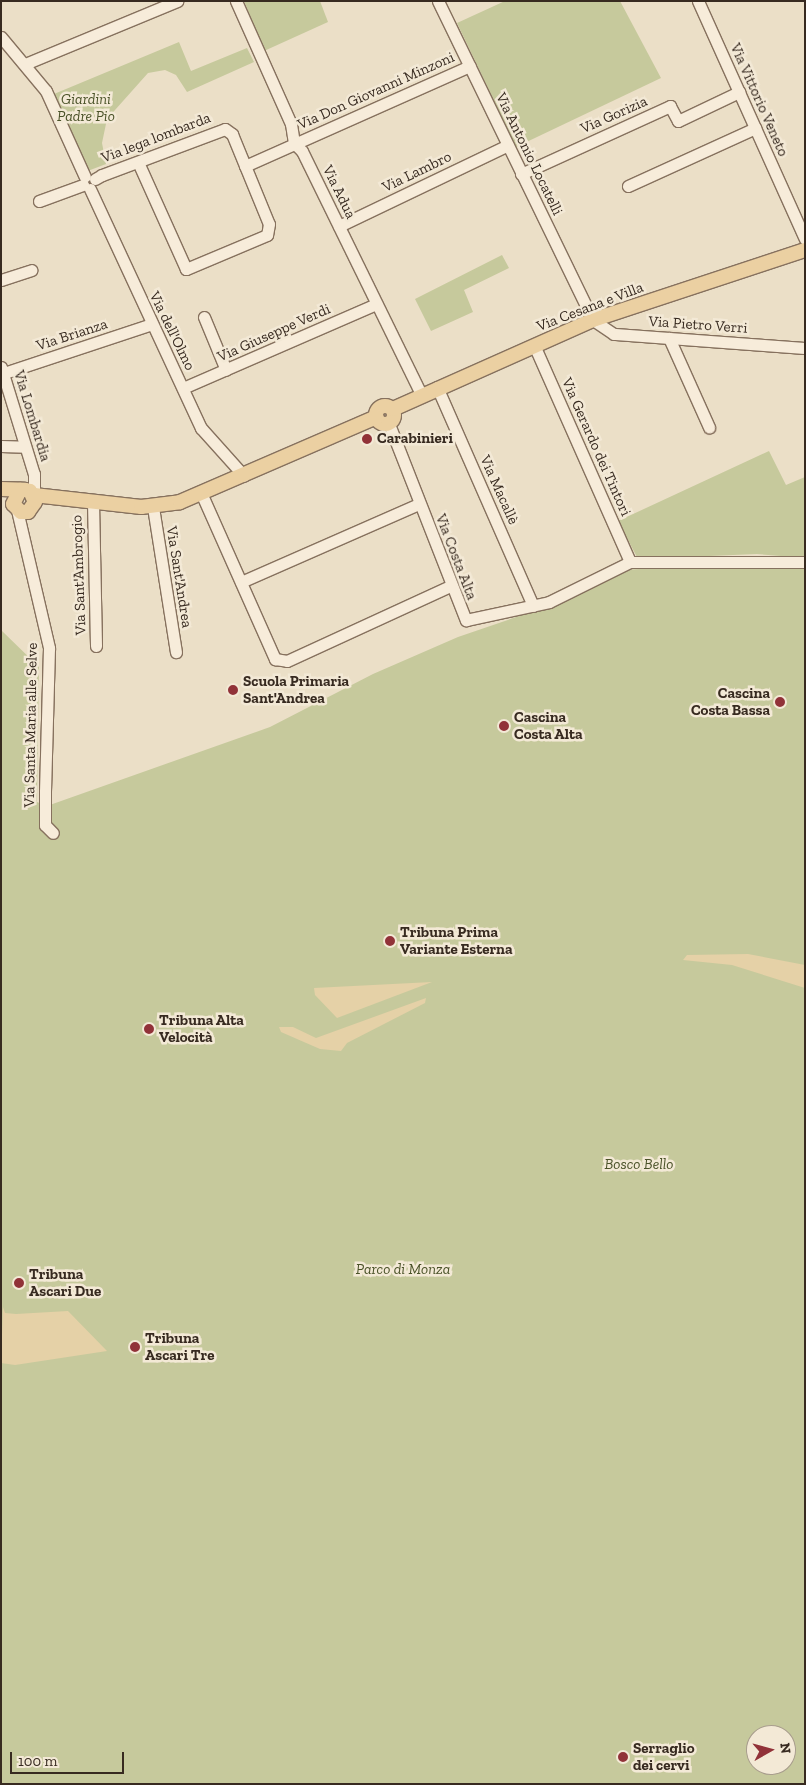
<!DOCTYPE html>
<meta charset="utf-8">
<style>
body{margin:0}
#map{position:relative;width:806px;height:1785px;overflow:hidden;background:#ebdfc7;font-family:"Zilla Slab",serif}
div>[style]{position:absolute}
.green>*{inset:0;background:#c6c99c}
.sand>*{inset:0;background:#e5d1a7}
.roads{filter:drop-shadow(1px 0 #86715e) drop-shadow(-1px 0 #86715e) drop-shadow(0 1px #86715e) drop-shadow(0 -1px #86715e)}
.minor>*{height:11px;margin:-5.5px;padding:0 5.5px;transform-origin:5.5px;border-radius:5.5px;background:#f7ecda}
.major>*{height:14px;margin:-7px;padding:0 7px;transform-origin:7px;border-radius:7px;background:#ebd0a2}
.major>.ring{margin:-7px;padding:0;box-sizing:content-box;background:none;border:14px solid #ebd0a2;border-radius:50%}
.dots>*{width:14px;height:14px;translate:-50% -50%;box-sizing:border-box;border:2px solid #f3e9d6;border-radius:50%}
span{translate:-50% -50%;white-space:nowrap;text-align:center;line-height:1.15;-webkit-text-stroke:5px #f3e9d6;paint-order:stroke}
.street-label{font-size:15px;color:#372a20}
.park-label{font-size:15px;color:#4a5228;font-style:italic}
.poi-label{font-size:15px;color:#372a20;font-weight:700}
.left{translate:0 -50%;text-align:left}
.right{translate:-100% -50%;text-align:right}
.frame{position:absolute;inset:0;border:2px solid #372a20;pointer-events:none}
.north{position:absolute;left:746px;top:1725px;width:50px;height:50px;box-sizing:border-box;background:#f3e9d6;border:1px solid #a89d8d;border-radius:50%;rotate:83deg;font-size:14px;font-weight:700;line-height:20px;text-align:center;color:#372a20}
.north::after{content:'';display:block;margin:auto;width:18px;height:22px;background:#913238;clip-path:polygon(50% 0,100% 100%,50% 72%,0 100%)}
.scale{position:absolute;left:10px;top:1752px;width:114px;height:22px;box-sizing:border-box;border:2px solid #372a20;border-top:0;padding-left:6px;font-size:15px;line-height:18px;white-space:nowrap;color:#372a20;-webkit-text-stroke:4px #f3e9d6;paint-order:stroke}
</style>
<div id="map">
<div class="green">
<i style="clip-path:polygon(244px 1px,320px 1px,328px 22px,264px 51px)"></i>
<i style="clip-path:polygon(505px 1px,620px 1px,661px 78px,516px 147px,457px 23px)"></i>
<i style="clip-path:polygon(179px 42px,191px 71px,247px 48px,254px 62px,187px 92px,176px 75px,165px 70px,148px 73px,107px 119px,102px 143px,106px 164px,85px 172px,54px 94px)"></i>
<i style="clip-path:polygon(502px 255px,509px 268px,464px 290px,473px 312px,431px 331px,415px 299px)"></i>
<i style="clip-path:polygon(769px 451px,786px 485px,805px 477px,805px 558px,757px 554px,638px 559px,618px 521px)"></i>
<i style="clip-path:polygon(evenodd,748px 563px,805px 568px,805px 1784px,1px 1784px,1px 630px,39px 667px,37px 802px,47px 806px,270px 727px,373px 674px,458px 637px,563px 601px,621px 570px,748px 563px,756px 1735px,786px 1735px,786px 1765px,756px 1765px,756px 1735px)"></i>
</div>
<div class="sand">
<i style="clip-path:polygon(748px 954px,805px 965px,805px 988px,732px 965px,683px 960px,687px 955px)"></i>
<i style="clip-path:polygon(432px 982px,337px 1018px,315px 995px,314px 988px)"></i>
<i style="clip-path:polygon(426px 998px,425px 1003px,347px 1043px,341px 1051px,320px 1049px,281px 1032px,279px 1027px,293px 1027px,316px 1038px)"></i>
<i style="clip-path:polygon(3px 1307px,5px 1313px,16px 1314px,68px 1311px,107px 1351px,15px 1365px,1px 1363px)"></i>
</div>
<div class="roads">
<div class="minor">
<i style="left:236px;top:1px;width:135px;rotate:65.9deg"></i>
<i style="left:291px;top:124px;width:19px;rotate:81deg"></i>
<i style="left:294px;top:143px;width:11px;rotate:45deg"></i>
<i style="left:302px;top:151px;width:271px;rotate:63.9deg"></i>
<i style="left:438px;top:1px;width:355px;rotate:64.1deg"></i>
<i style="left:593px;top:320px;width:25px;rotate:34deg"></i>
<i style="left:614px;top:334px;width:192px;rotate:4.2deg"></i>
<i style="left:698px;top:1px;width:261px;rotate:65.8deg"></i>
<i style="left:1px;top:37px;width:70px;rotate:50.2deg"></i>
<i style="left:46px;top:91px;width:94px;rotate:65.6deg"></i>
<i style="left:25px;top:64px;width:165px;rotate:-22.5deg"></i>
<i style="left:245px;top:166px;width:246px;rotate:-24deg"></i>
<i style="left:521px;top:174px;width:164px;rotate:-24.5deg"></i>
<i style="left:670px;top:106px;width:17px;rotate:62deg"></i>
<i style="left:678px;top:121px;width:68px;rotate:-25.4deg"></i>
<i style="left:95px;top:179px;width:8px;rotate:-30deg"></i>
<i style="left:102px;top:175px;width:131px;rotate:-20.5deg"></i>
<i style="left:225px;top:129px;width:9px;rotate:36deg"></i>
<i style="left:232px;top:134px;width:97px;rotate:67.7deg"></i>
<i style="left:269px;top:224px;width:11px;rotate:100deg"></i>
<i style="left:267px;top:235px;width:88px;rotate:157.2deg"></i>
<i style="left:186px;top:269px;width:117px;rotate:-114.2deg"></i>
<i style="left:628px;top:186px;width:140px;rotate:-24.5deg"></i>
<i style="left:90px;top:189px;width:264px;rotate:65.1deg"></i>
<i style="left:201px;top:428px;width:64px;rotate:48.1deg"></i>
<i style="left:39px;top:201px;width:47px;rotate:-20deg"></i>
<i style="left:339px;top:226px;width:187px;rotate:-25.6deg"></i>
<i style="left:1px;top:280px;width:32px;rotate:-18deg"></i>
<i style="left:204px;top:317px;width:57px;rotate:67.5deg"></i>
<i style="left:669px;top:338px;width:98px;rotate:65.8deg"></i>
<i style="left:534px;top:345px;width:237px;rotate:66.1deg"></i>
<i style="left:1px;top:367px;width:112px;rotate:72.9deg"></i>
<i style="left:34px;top:474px;width:21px;rotate:90deg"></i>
<i style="left:1px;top:374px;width:159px;rotate:-18.3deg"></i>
<i style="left:437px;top:387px;width:239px;rotate:66.3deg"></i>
<i style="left:183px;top:388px;width:210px;rotate:-23.5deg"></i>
<i style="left:389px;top:424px;width:211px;rotate:68.6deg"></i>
<i style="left:466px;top:620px;width:85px;rotate:-12.2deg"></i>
<i style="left:549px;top:602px;width:90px;rotate:-26.3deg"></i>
<i style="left:1px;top:446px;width:24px;rotate:2deg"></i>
<i style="left:202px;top:495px;width:180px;rotate:66deg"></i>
<i style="left:275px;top:659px;width:12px;rotate:9deg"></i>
<i style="left:287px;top:661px;width:179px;rotate:-24.7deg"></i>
<i style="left:93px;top:502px;width:144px;rotate:88.8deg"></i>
<i style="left:153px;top:507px;width:147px;rotate:81deg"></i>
<i style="left:17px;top:510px;width:142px;rotate:76.9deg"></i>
<i style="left:49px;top:648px;width:144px;rotate:91.6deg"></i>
<i style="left:45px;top:792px;width:33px;rotate:90deg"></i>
<i style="left:45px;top:825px;width:11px;rotate:45deg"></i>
<i style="left:630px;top:562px;width:175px"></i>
<i style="left:241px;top:582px;width:194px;rotate:-23.7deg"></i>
</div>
<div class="major">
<i class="ring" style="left:376px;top:406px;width:4px;height:4px"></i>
<i style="left:393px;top:409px;width:219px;rotate:-24deg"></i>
<i style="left:593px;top:320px;width:223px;rotate:-18.3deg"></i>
<i style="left:1px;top:489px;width:24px;rotate:2deg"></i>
<i style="left:25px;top:490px;width:5px;rotate:11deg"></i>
<i style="left:30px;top:491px;width:12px;rotate:66deg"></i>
<i style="left:35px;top:502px;width:12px;rotate:125deg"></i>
<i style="left:28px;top:512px;width:7px;rotate:180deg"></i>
<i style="left:21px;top:512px;width:11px;rotate:-135deg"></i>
<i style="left:13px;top:504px;width:16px;rotate:-63deg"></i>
<i style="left:34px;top:495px;width:108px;rotate:6.4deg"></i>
<i style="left:141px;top:507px;width:39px;rotate:-7deg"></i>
<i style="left:180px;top:502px;width:214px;rotate:-23.4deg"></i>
</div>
</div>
<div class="dots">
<i style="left:367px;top:439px;background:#913238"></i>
<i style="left:233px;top:690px;background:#913238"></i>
<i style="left:780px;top:702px;background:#913238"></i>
<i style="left:504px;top:726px;background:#913238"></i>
<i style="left:390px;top:941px;background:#913238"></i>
<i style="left:149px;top:1029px;background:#913238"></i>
<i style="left:19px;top:1283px;background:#913238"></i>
<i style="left:135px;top:1347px;background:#913238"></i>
<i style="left:623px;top:1757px;background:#913238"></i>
</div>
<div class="street-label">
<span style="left:376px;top:91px;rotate:-24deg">Via Don Giovanni Minzoni</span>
<span style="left:759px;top:100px;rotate:66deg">Via Vittorio Veneto</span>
<span style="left:614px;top:115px;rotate:-24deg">Via Gorizia</span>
<span style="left:156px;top:138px;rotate:-21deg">Via lega lombarda</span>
<span style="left:529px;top:154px;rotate:64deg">Via Antonio Locatelli</span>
<span style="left:417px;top:172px;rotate:-26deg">Via Lambro</span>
<span style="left:339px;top:192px;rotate:64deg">Via Adua</span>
<span style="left:590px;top:307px;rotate:-21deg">Via Cesana e Villa</span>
<span style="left:698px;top:325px;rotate:4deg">Via Pietro Verri</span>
<span style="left:172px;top:331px;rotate:64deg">Via dell'Olmo</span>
<span style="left:274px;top:333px;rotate:-24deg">Via Giuseppe Verdi</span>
<span style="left:72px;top:335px;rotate:-18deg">Via Brianza</span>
<span style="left:32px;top:416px;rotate:73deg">Via Lombardia</span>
<span style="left:596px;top:447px;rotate:66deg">Via Gerardo dei Tintori</span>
<span style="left:499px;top:490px;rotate:66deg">Via Macallè</span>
<span style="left:456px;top:557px;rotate:69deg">Via Costa Alta</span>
<span style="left:79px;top:575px;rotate:-92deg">Via Sant'Ambrogio</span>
<span style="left:179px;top:577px;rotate:81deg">Via Sant'Andrea</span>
<span style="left:31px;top:725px;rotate:-89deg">Via Santa Maria alle Selve</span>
</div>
<div class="park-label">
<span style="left:86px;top:108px">Giardini<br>Padre Pio</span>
<span style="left:639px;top:1165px">Bosco Bello</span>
<span style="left:403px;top:1270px">Parco di Monza</span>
</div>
<div class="poi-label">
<span class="left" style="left:377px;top:439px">Carabinieri</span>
<span class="left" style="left:243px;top:690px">Scuola Primaria<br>Sant'Andrea</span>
<span class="right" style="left:770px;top:702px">Cascina<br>Costa Bassa</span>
<span class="left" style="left:514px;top:726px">Cascina<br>Costa Alta</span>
<span class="left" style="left:400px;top:941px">Tribuna Prima<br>Variante Esterna</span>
<span class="left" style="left:159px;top:1029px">Tribuna Alta<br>Velocità</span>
<span class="left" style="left:29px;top:1283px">Tribuna<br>Ascari Due</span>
<span class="left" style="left:145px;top:1347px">Tribuna<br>Ascari Tre</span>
<span class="left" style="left:633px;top:1757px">Serraglio<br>dei cervi</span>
</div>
<div class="frame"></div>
<div class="north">N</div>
<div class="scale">100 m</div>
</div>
